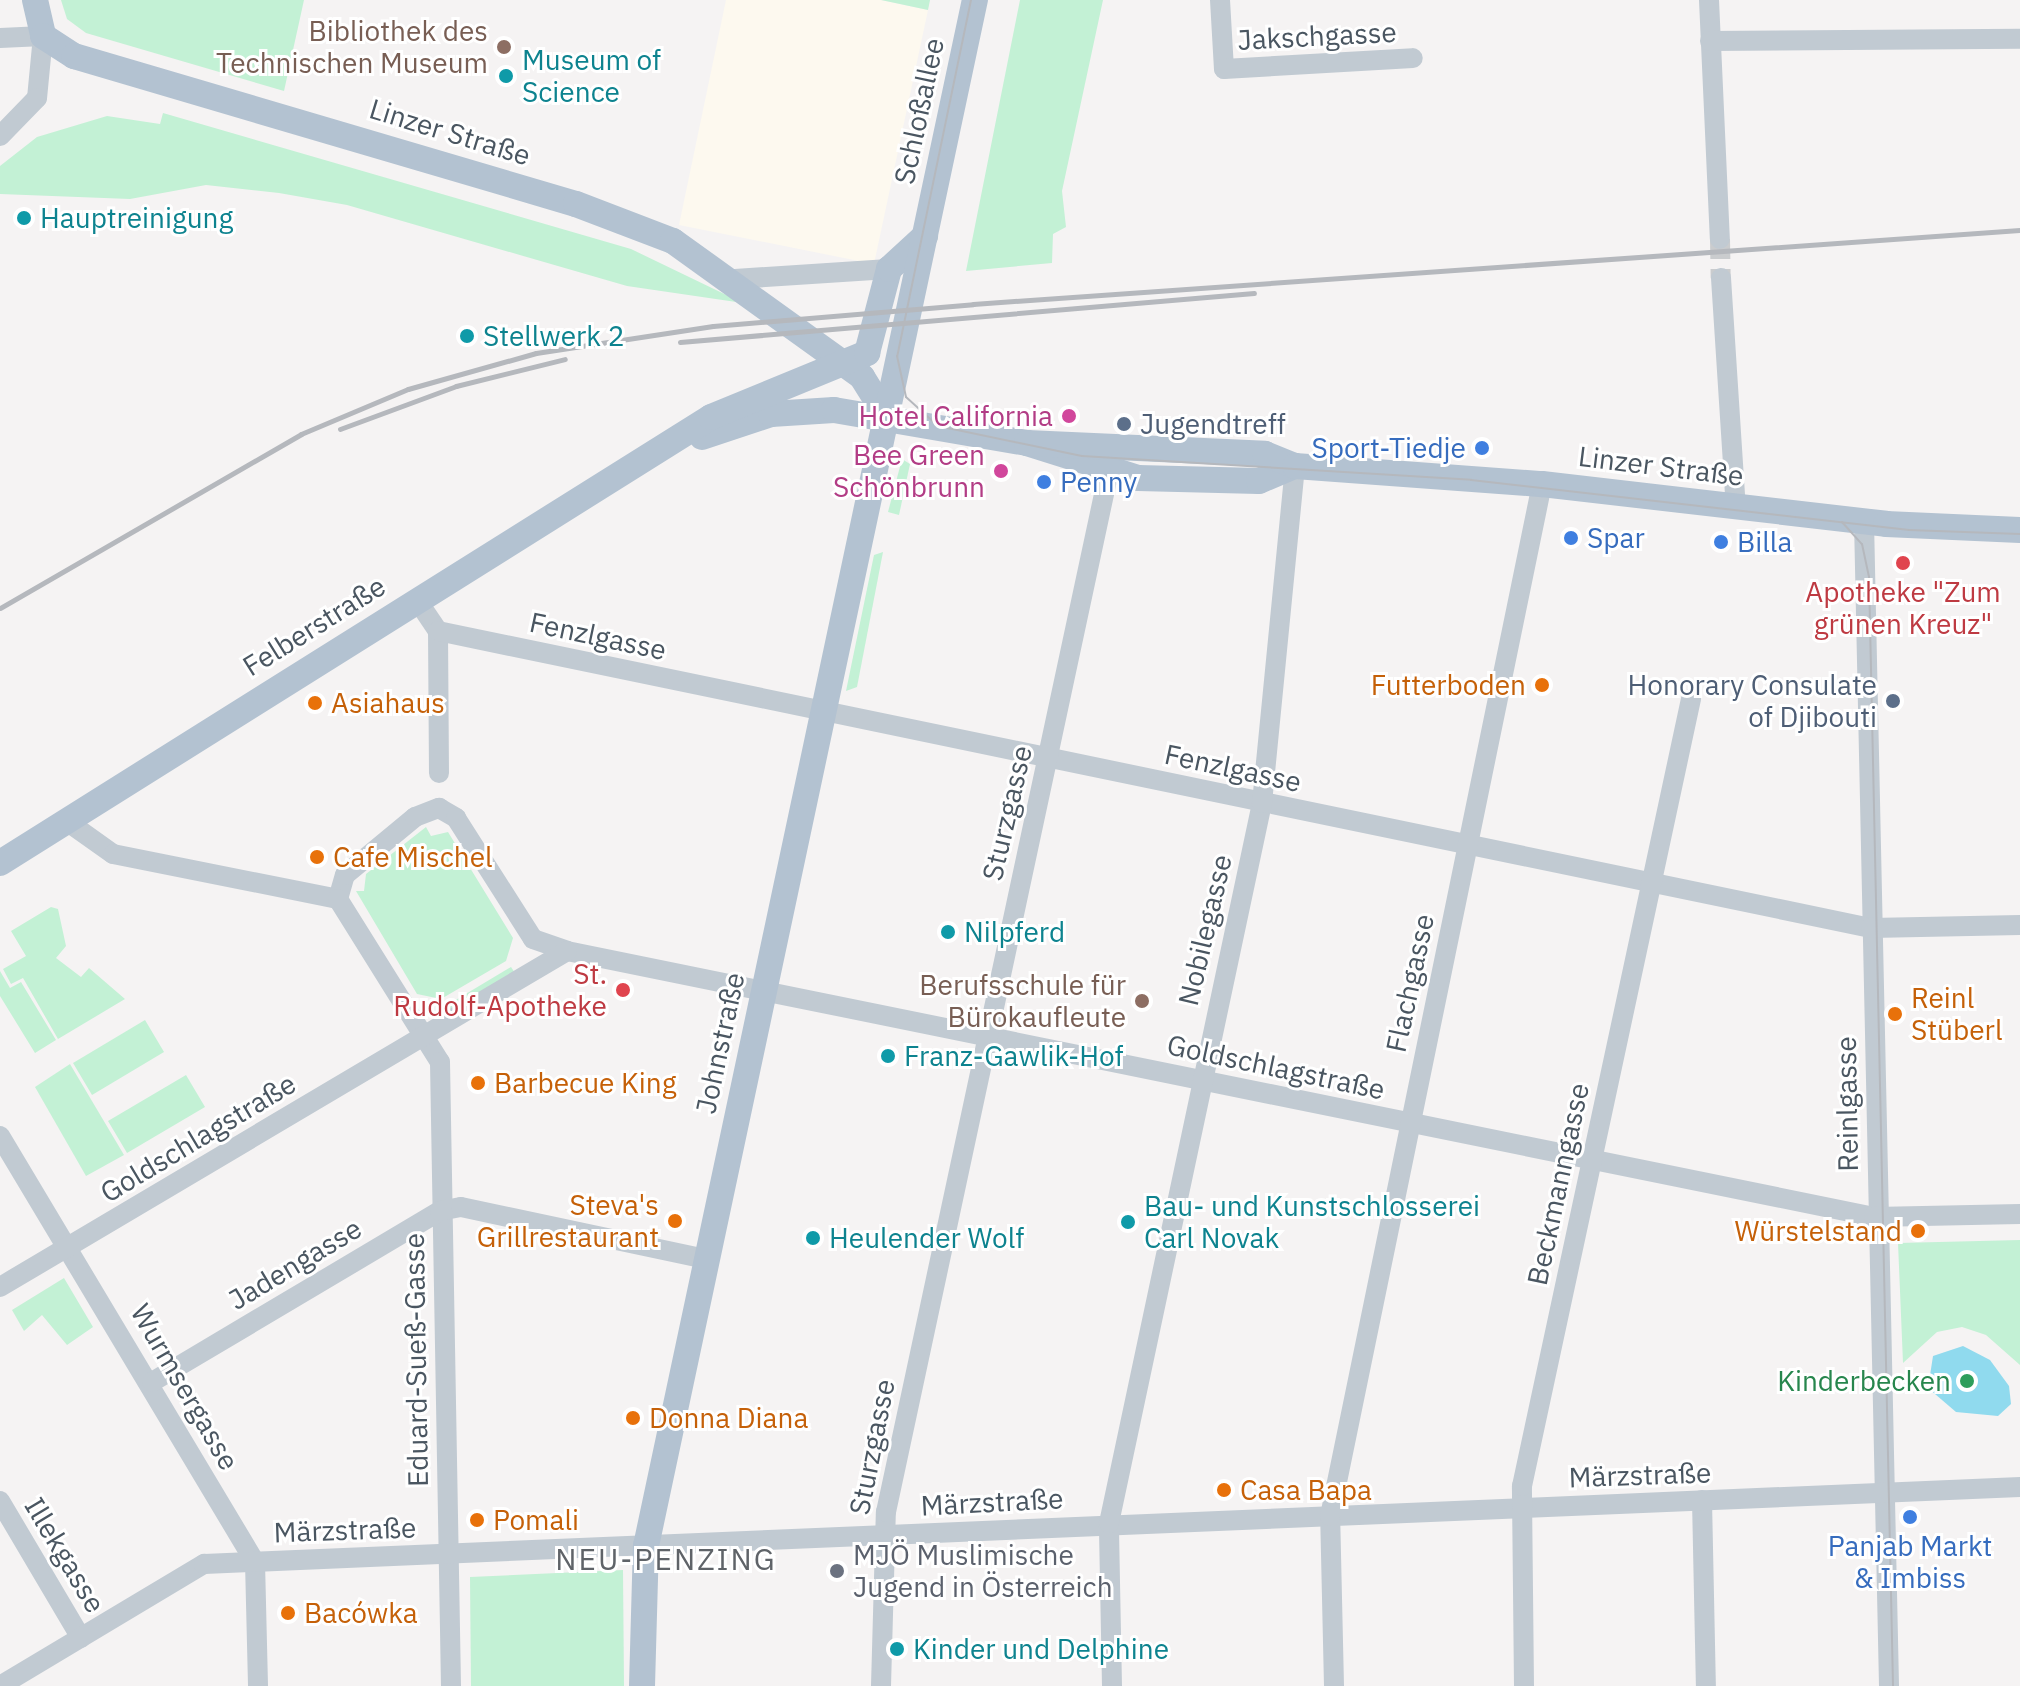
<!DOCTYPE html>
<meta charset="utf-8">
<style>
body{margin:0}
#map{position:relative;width:2020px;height:1686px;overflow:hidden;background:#f5f3f3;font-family:"IBM Plex Sans",sans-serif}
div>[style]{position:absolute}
.commercial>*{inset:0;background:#fdf9ef}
.green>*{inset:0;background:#c3f1d5}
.water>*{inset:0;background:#90daee}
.minor-tunnel>*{height:20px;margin-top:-10px;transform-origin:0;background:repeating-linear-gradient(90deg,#caccce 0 20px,transparent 0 30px)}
.minor>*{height:20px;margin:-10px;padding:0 10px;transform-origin:10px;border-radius:10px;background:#c1cad2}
.major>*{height:26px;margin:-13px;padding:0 13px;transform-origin:13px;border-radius:13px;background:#b3c2d1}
.tram>*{height:2px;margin:-1px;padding:0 1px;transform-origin:1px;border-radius:1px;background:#b5b8bd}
.rail>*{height:5px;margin:-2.5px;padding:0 2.5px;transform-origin:2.5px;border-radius:2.5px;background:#b5b8bd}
.dots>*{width:22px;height:22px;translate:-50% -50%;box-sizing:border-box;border:4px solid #fff;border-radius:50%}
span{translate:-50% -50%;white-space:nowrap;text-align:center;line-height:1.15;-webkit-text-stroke:6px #fff;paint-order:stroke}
.education-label{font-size:28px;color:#785e54}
.right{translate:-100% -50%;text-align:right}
.street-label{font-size:28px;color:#4a5661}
.culture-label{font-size:28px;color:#0d838f}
.left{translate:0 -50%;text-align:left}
.hotel-label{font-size:28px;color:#b23c85}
.service-label{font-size:28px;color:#4e5e75}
.shop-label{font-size:28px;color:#366cbe}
.health-label{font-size:28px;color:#be3a42}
.food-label{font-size:28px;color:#c56008}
.leisure-label{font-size:28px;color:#27864d}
.worship-label{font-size:28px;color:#5b616d}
.neighbourhood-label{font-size:30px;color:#5f6368;letter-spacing:2px}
</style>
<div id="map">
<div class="commercial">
<i style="clip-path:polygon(726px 0,881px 0,928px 10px,874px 264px,679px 225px)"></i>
</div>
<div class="green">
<i style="clip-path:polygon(61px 0,304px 0,284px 91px,86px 33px,67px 19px)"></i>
<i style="clip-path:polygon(881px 0,930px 0,928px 10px)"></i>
<i style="clip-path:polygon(1020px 0,1103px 0,1062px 191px,1066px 227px,1053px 234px,1052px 263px,966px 271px)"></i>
<i style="clip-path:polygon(163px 113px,631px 249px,743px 303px,627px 286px,347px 205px,279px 193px,206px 185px,130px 199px,0 194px,0 166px,37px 137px,107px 116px,160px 124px)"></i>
<i style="clip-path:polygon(902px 459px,910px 464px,899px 515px,888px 512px)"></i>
<i style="clip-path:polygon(883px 552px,857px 687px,846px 691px,874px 555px)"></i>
<i style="clip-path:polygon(426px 827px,431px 836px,448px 832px,513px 938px,506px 961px,441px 999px,417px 994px,356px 891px,364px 891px,366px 874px)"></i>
<i style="clip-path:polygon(51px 907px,58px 909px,66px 946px,56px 958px,81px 977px,89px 968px,125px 999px,58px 1039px,23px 978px,11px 984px,3px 969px,26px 956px,11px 931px)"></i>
<i style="clip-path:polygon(511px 967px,515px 973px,447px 1013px,444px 1007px)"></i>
<i style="clip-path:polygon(0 971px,10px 988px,21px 982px,56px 1040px,35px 1053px,0 996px)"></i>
<i style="clip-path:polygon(145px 1020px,164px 1052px,92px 1095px,73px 1063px)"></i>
<i style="clip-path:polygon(70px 1064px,124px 1155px,86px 1176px,35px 1087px)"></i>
<i style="clip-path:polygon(186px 1075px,205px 1107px,127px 1153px,108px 1121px)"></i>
<i style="clip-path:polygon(2020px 1240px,2020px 1365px,1986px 1335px,1962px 1327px,1937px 1332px,1903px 1363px,1898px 1243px)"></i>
<i style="clip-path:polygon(64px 1278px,93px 1327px,67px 1345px,42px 1315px,24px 1331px,12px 1310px)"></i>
<i style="clip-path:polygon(623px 1570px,624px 1686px,471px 1686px,470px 1577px)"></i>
</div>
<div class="water">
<i style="clip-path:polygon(1963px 1346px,1990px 1360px,2009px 1386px,2011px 1404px,1998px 1416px,1956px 1412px,1928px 1388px,1933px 1356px)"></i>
</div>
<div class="minor-tunnel">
<i style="left:1720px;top:239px;width:39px;rotate:89deg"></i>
</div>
<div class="minor">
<i style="left:1220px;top:0;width:69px;rotate:86.7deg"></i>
<i style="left:1224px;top:69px;width:189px;rotate:-3.3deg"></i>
<i style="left:1709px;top:0;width:239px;rotate:87.4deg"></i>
<i style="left:0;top:38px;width:43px;rotate:-2.7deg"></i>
<i style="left:43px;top:36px;width:62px;rotate:95.5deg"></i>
<i style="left:37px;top:98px;width:53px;rotate:134.2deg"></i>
<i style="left:1710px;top:41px;width:310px;rotate:-0.4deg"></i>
<i style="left:1721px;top:278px;width:229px;rotate:86.3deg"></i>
<i style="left:735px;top:279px;width:154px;rotate:-3.7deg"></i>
<i style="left:1864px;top:521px;width:1165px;rotate:88.77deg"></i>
<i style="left:417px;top:600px;width:37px;rotate:56deg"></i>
<i style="left:438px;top:631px;width:142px;rotate:89.6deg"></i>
<i style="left:438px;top:631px;width:1463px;rotate:11.71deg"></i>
<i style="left:1871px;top:928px;width:149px;rotate:-1.2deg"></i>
<i style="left:68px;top:822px;width:55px;rotate:35.4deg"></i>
<i style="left:113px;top:854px;width:229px;rotate:11.3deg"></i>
<i style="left:338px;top:899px;width:25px;rotate:-74deg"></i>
<i style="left:345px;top:875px;width:91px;rotate:-39.6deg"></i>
<i style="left:415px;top:817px;width:26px;rotate:-21deg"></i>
<i style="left:439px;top:808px;width:20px;rotate:30deg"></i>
<i style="left:456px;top:818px;width:143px;rotate:57.5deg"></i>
<i style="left:533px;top:939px;width:36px;rotate:19deg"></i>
<i style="left:567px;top:951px;width:1334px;rotate:11.5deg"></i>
<i style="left:1874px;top:1217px;width:146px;rotate:-1.2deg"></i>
<i style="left:338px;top:899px;width:192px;rotate:58deg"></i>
<i style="left:440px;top:1062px;width:624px;rotate:88.99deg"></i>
<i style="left:0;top:1136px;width:496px;rotate:59.1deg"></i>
<i style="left:255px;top:1562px;width:124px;rotate:88.6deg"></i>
<i style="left:0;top:1287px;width:659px;rotate:-30.65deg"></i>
<i style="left:152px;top:1382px;width:335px;rotate:-30.7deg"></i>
<i style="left:440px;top:1211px;width:21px;rotate:-11deg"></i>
<i style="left:461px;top:1207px;width:249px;rotate:12deg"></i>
<i style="left:1702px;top:1500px;width:186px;rotate:88.8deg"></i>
<i style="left:0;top:1501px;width:159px;rotate:59.4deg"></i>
<i style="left:0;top:1686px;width:238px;rotate:-30.9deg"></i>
<i style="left:204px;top:1564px;width:1818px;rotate:-2.43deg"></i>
<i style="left:881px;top:1686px;width:174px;rotate:-88.4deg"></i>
<i style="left:886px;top:1512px;width:1065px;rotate:-77.91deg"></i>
<i style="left:1112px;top:1686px;width:163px;rotate:-91.1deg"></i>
<i style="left:1109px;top:1523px;width:736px;rotate:-78deg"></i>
<i style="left:1262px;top:803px;width:339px;rotate:-84.4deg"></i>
<i style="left:1334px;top:1686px;width:170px;rotate:-91.3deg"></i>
<i style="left:1330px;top:1516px;width:1054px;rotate:-78.39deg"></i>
<i style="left:1524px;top:1686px;width:200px;rotate:-90.6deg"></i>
<i style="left:1522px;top:1486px;width:805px;rotate:-77.88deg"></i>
</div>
<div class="major">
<i style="left:35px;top:0;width:37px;rotate:77deg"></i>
<i style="left:43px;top:36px;width:37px;rotate:33deg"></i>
<i style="left:74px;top:56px;width:523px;rotate:16.43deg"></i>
<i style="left:576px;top:204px;width:104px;rotate:20.9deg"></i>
<i style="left:673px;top:241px;width:233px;rotate:35.7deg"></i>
<i style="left:862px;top:377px;width:47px;rotate:58deg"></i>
<i style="left:702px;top:437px;width:73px;rotate:-18.4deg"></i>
<i style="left:771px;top:414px;width:63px;rotate:-3.6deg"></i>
<i style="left:834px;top:410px;width:196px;rotate:9.7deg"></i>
<i style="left:1027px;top:443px;width:116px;rotate:17.5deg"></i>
<i style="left:1138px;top:478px;width:121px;rotate:1.4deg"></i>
<i style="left:1259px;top:481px;width:39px;rotate:-23deg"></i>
<i style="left:1027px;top:443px;width:238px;rotate:2.6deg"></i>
<i style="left:1265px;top:454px;width:32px;rotate:22deg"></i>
<i style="left:1295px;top:466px;width:248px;rotate:4.2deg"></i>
<i style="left:1542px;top:484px;width:346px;rotate:6.6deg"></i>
<i style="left:1886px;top:524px;width:134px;rotate:2.6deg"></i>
<i style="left:0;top:863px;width:839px;rotate:-32.1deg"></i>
<i style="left:711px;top:417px;width:169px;rotate:-22.3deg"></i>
<i style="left:867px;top:353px;width:87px;rotate:-75.3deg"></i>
<i style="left:889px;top:269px;width:49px;rotate:-42.5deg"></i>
<i style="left:642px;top:1686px;width:140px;rotate:-88.4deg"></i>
<i style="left:646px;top:1546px;width:1581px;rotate:-77.99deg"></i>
</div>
<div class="tram">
<i style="left:971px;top:0;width:364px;rotate:101.7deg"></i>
<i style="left:897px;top:356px;width:42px;rotate:77.6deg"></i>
<i style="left:906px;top:397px;width:43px;rotate:42.2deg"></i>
<i style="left:938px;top:426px;width:147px;rotate:11.8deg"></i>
<i style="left:1082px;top:456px;width:390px;rotate:3.5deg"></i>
<i style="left:1471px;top:480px;width:441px;rotate:6.5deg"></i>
<i style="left:1909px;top:530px;width:111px;rotate:2.1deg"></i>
<i style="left:1842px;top:522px;width:30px;rotate:48deg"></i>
<i style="left:1862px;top:544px;width:34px;rotate:78deg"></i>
<i style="left:1869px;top:577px;width:1109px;rotate:88.76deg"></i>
</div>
<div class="rail">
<i style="left:680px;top:342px;width:576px;rotate:-4.88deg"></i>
<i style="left:340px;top:429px;width:124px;rotate:-20.3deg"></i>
<i style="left:456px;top:386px;width:112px;rotate:-13.9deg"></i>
<i style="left:0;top:608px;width:348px;rotate:-30deg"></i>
<i style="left:301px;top:434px;width:116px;rotate:-22.8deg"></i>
<i style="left:408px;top:389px;width:133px;rotate:-15.7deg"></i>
<i style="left:536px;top:353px;width:179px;rotate:-8.7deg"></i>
<i style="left:713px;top:326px;width:261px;rotate:-4.8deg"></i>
<i style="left:973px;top:304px;width:1050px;rotate:-4.04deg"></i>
</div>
<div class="dots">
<i style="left:504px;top:47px;background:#8d6e63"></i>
<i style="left:506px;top:76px;background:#0f9aa8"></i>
<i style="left:24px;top:218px;background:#0f9aa8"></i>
<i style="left:467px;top:336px;background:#0f9aa8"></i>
<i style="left:1069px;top:416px;background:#d1479c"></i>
<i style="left:1124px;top:424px;background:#5c6f8a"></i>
<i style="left:1482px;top:448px;background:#3f7fe0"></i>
<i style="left:1001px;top:471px;background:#d1479c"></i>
<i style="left:1044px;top:482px;background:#3f7fe0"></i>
<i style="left:1571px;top:538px;background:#3f7fe0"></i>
<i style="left:1721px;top:542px;background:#3f7fe0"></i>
<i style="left:1903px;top:563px;background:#e0444e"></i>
<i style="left:1542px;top:685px;background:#e8710a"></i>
<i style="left:1893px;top:701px;background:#5c6f8a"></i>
<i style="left:315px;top:703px;background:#e8710a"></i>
<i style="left:317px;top:857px;background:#e8710a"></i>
<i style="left:948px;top:932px;background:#0f9aa8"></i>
<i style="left:623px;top:990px;background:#e0444e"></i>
<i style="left:1142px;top:1001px;background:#8d6e63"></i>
<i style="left:1895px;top:1014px;background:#e8710a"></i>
<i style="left:888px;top:1056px;background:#0f9aa8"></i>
<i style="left:478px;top:1083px;background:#e8710a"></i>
<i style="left:675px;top:1221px;background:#e8710a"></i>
<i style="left:1128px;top:1222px;background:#0f9aa8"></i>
<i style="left:1918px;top:1231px;background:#e8710a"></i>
<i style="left:813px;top:1238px;background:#0f9aa8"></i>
<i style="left:1967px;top:1381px;background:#2e9e5b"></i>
<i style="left:633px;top:1418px;background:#e8710a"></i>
<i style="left:1224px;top:1490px;background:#e8710a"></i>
<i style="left:1910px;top:1517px;background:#3f7fe0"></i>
<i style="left:477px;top:1520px;background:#e8710a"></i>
<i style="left:837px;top:1571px;background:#6b7280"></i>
<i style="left:288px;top:1613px;background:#e8710a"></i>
<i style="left:897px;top:1649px;background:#0f9aa8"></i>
</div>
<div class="education-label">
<span class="right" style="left:488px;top:47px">Bibliothek des<br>Technischen Museum</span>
<span class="right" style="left:1126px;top:1001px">Berufsschule für<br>Bürokaufleute</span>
</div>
<div class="street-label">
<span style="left:1317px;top:36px;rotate:-3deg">Jakschgasse</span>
<span style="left:919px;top:111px;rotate:-78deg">Schloßallee</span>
<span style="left:450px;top:132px;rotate:17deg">Linzer Straße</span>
<span style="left:1661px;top:466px;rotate:7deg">Linzer Straße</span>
<span style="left:314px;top:626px;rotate:-32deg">Felberstraße</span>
<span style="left:598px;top:636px;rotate:12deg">Fenzlgasse</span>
<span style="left:1233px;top:768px;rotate:12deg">Fenzlgasse</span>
<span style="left:1007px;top:813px;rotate:-77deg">Sturzgasse</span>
<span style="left:1205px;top:930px;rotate:-77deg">Nobilegasse</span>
<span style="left:1410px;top:983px;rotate:-78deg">Flachgasse</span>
<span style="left:720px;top:1043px;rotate:-78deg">Johnstraße</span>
<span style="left:1276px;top:1067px;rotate:12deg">Goldschlagstraße</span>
<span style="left:1847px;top:1104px;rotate:-91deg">Reinlgasse</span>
<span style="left:198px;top:1138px;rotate:-31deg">Goldschlagstraße</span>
<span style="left:1558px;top:1184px;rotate:-78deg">Beckmanngasse</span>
<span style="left:295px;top:1264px;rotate:-31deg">Jadengasse</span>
<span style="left:416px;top:1360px;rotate:-91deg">Eduard-Sueß-Gasse</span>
<span style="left:185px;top:1387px;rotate:60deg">Wurmsergasse</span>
<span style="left:872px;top:1447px;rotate:-79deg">Sturzgasse</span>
<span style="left:1640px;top:1475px;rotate:-2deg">Märzstraße</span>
<span style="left:992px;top:1502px;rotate:-3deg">Märzstraße</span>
<span style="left:345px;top:1530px;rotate:-2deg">Märzstraße</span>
<span style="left:65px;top:1555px;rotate:59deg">Illekgasse</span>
</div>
<div class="culture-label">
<span class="left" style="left:522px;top:76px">Museum of<br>Science</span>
<span class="left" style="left:40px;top:218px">Hauptreinigung</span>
<span class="left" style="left:483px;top:336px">Stellwerk 2</span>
<span class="left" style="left:964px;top:932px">Nilpferd</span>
<span class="left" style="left:904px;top:1056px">Franz-Gawlik-Hof</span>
<span class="left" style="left:1144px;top:1222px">Bau- und Kunstschlosserei<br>Carl Novak</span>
<span class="left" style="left:829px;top:1238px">Heulender Wolf</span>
<span class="left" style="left:913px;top:1649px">Kinder und Delphine</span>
</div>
<div class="hotel-label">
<span class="right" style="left:1053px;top:416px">Hotel California</span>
<span class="right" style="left:985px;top:471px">Bee Green<br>Schönbrunn</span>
</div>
<div class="service-label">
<span class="left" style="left:1140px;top:424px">Jugendtreff</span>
<span class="right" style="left:1877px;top:701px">Honorary Consulate<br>of Djibouti</span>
</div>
<div class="shop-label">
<span class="right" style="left:1466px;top:448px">Sport-Tiedje</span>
<span class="left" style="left:1060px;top:482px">Penny</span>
<span class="left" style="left:1587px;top:538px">Spar</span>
<span class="left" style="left:1737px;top:542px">Billa</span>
<span style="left:1910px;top:1562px">Panjab Markt<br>&amp; Imbiss</span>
</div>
<div class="health-label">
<span style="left:1903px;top:608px">Apotheke "Zum<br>grünen Kreuz"</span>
<span class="right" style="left:607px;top:990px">St.<br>Rudolf-Apotheke</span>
</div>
<div class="food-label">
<span class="right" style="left:1526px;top:685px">Futterboden</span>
<span class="left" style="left:331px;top:703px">Asiahaus</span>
<span class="left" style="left:333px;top:857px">Cafe Mischel</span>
<span class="left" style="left:1911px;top:1014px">Reinl<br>Stüberl</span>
<span class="left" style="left:494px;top:1083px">Barbecue King</span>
<span class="right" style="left:659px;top:1221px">Steva's<br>Grillrestaurant</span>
<span class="right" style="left:1902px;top:1231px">Würstelstand</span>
<span class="left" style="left:649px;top:1418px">Donna Diana</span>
<span class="left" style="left:1240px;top:1490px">Casa Bapa</span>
<span class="left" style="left:493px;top:1520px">Pomali</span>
<span class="left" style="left:304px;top:1613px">Bacówka</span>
</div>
<div class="leisure-label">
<span class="right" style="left:1951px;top:1381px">Kinderbecken</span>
</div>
<div class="worship-label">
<span class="left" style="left:853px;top:1571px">MJÖ Muslimische<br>Jugend in Österreich</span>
</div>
<div class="neighbourhood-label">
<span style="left:666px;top:1559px">NEU-PENZING</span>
</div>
</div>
